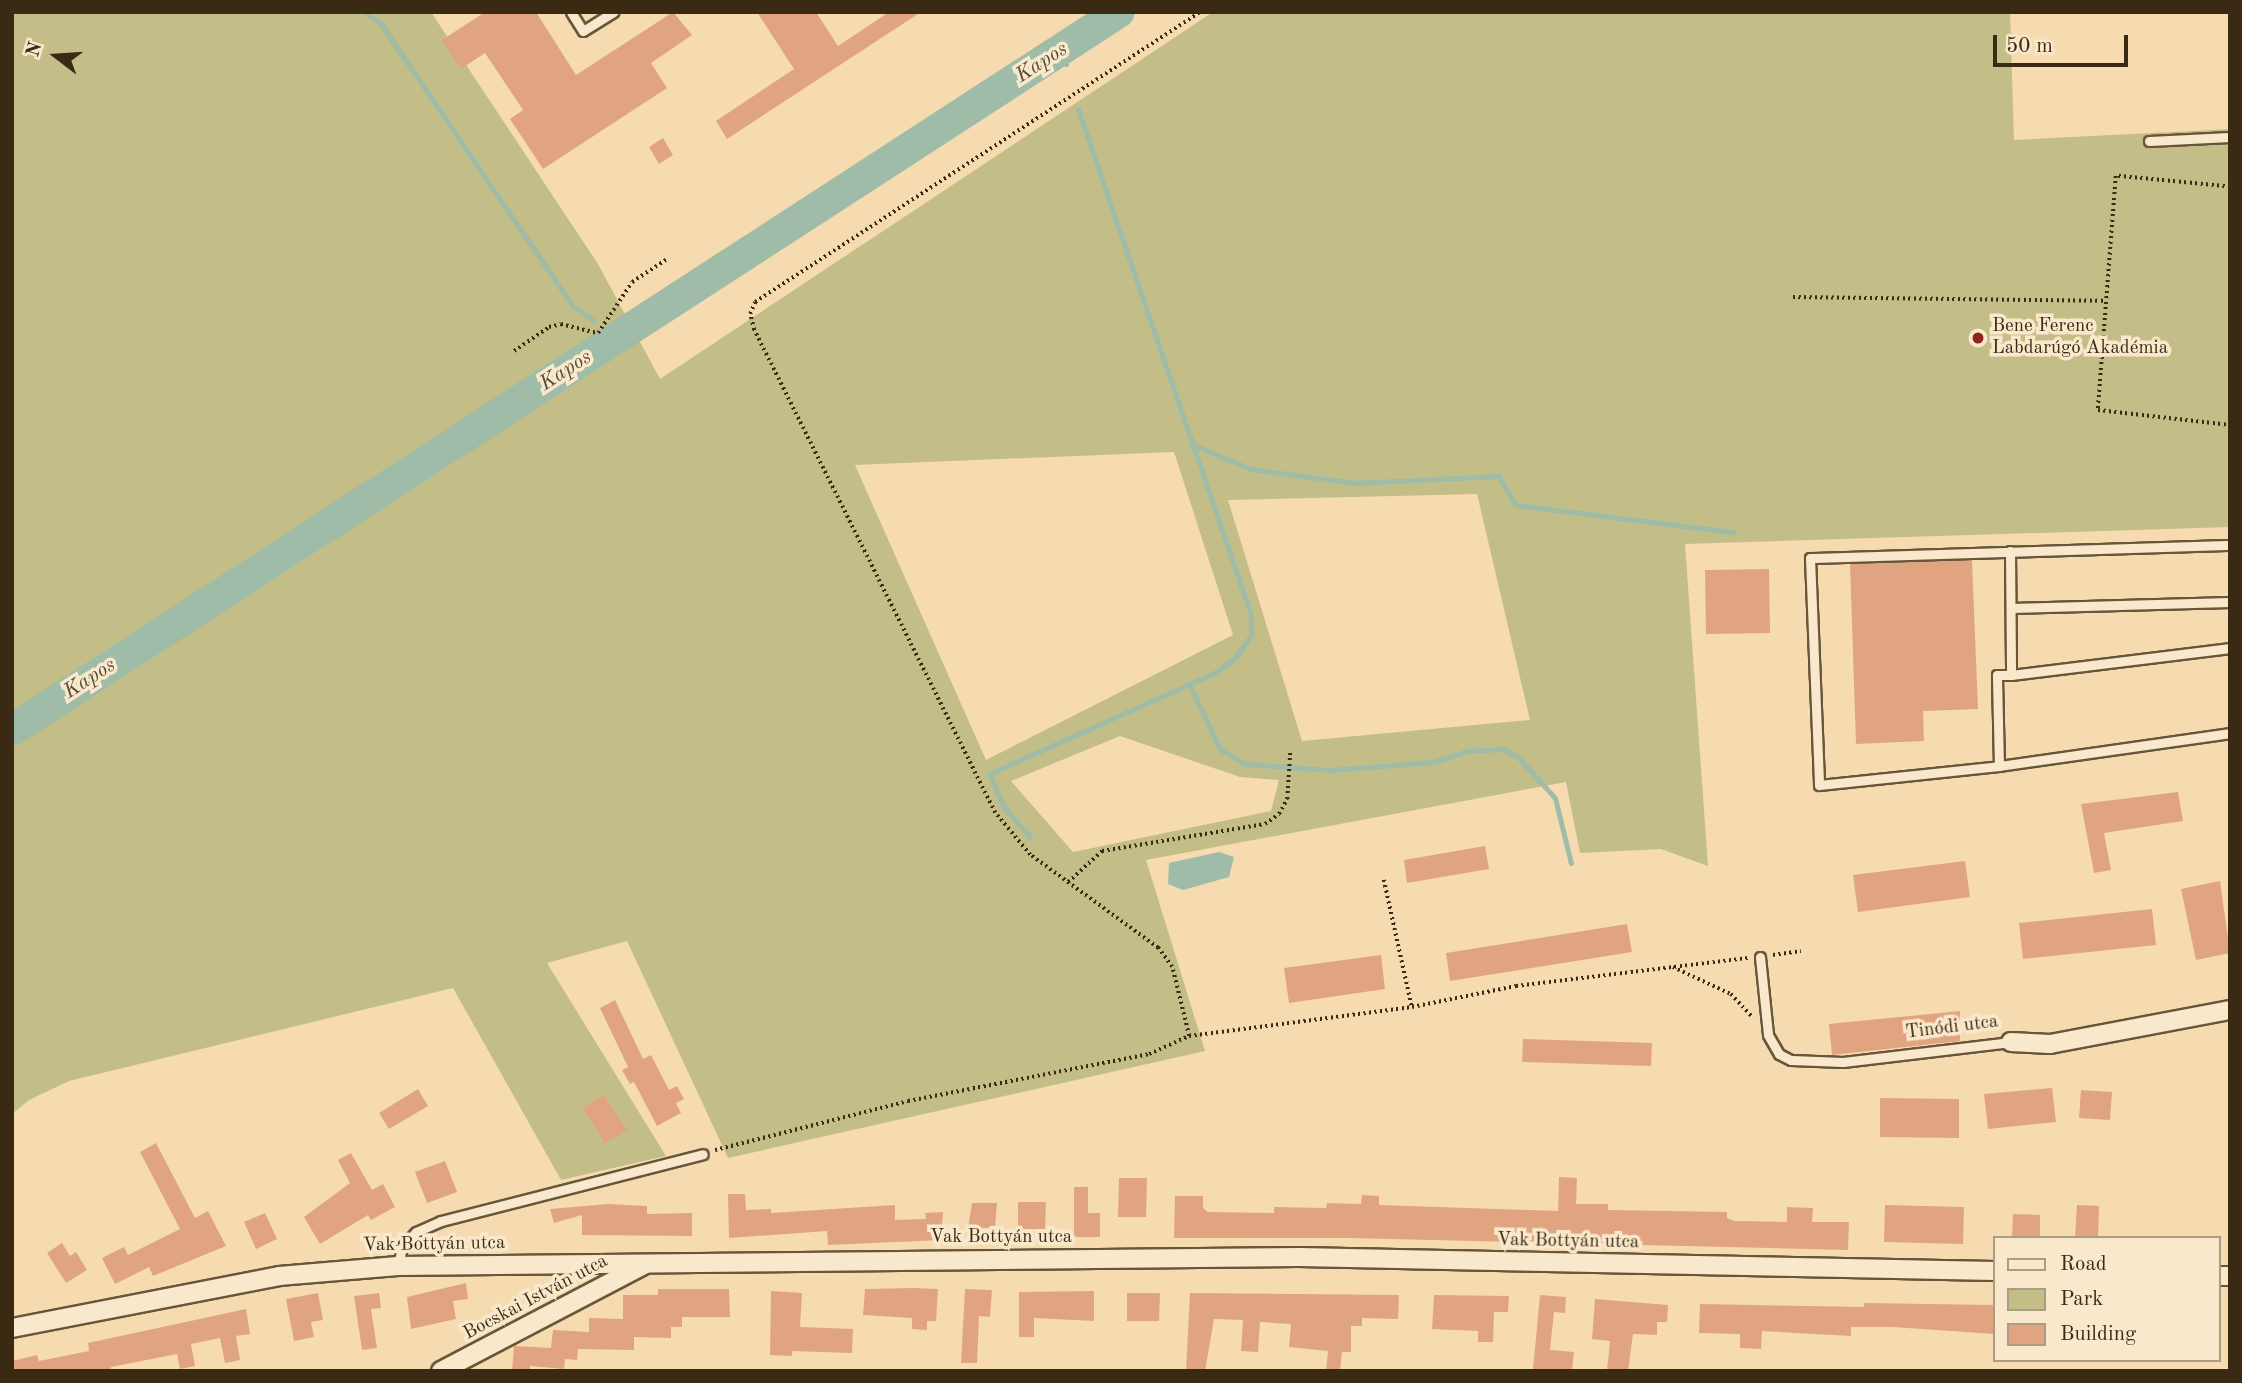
<!DOCTYPE html>
<meta charset="utf-8">
<style>
body{margin:0}
#map{position:relative;width:2242px;height:1383px;overflow:hidden;background:#f7dbb0;font-family:"Old Standard TT",serif}
div>[style]{position:absolute}
.green>*{inset:0;background:#c3be87}
.water>*{inset:0;background:#9ebca7}
.stream>*{height:5px;margin:-2.5px;padding:0 2.5px;transform-origin:2.5px;border-radius:2.5px;background:#9ebca7}
.river>*{height:32px;margin:-16px;padding:0 16px;transform-origin:16px;border-radius:16px;background:#9ebca7}
.building>*{inset:0;background:#e0a580}
.path>*{height:3.5px;margin-top:-1.75px;transform-origin:0;background:repeating-linear-gradient(90deg,#3a2a13 0 2px,transparent 0 5.5px)}
.roads{filter:drop-shadow(2px 0 #69563a) drop-shadow(-2px 0 #69563a) drop-shadow(0 2px #69563a) drop-shadow(0 -2px #69563a)}
.lane>*{height:9px;margin:-4.5px;padding:0 4.5px;transform-origin:4.5px;border-radius:4.5px;background:#fae8cc}
.street>*{height:18px;margin:-9px;padding:0 9px;transform-origin:9px;border-radius:9px;background:#fae8cc}
.dots>*{width:19px;height:19px;translate:-50% -50%;box-sizing:border-box;border:4px solid #fae8cc;border-radius:50%}
span{translate:-50% -50%;white-space:nowrap;text-align:center;line-height:1.15;-webkit-text-stroke:7px #fae8cc;paint-order:stroke}
.poi-label{font-size:19px;color:#3a2a13}
.left{translate:0 -50%;text-align:left}
.street-label{font-size:19px;color:#3a2a13}
.water-label{font-size:21px;color:#534e38;font-style:italic}
.frame{position:absolute;inset:0;border:14px solid #3a2a13;pointer-events:none}
.legend{position:absolute;left:1993px;top:1236px;width:228px;height:126px;box-sizing:border-box;background:#fae8cc;border:2px solid #ad9c82;margin:0;padding:9px 12px;list-style:none;font-size:21px;color:#3a2a13}
.legend li{display:flex;align-items:center;gap:14px;height:35px}
.legend b{width:35px;border:2px solid #ad9c82}
.north{position:absolute;left:21px;top:21px;width:70px;height:70px;-webkit-text-stroke:5px #fae8cc;paint-order:stroke;rotate:287deg;font-size:19px;font-weight:700;line-height:28px;text-align:center;color:#3a2a13}
.north::after{content:'';display:block;margin:auto;width:24px;height:32px;background:#3a2a13;clip-path:polygon(50% 0,100% 100%,50% 72%,0 100%)}
.scale{position:absolute;left:1993px;top:35px;width:135px;height:32px;box-sizing:border-box;border:4px solid #3a2a13;border-top:0;padding-left:9px;font-size:21px;line-height:24px;white-space:nowrap;color:#3a2a13;-webkit-text-stroke:5px #fae8cc;paint-order:stroke}
</style>
<div id="map">
<div class="green">
<i style="clip-path:polygon(evenodd,12px 12px,431px 12px,598px 264px,660px 379px,1213px 12px,2010px 12px,2014px 140px,2230px 129px,2230px 527px,1685px 544px,1708px 866px,1661px 849px,1580px 853px,1566px 782px,1146px 860px,1205px 1051px,728px 1158px,627px 941px,547px 963px,666px 1156px,561px 1180px,453px 988px,69px 1081px,29px 1100px,12px 1114px,12px 12px,1174px 452px,1233px 635px,986px 760px,855px 465px,1174px 452px,12px 12px,1477px 494px,1530px 720px,1302px 741px,1228px 500px,1477px 494px,12px 12px,1120px 736px,1240px 777px,1279px 780px,1271px 811px,1073px 852px,1011px 781px,1120px 736px)"></i>
</div>
<div class="water">
<i style="clip-path:polygon(1219px 852px,1234px 857px,1229px 877px,1183px 890px,1168px 884px,1169px 863px)"></i>
</div>
<div class="stream">
<i style="left:364px;top:12px;width:21px;rotate:35deg"></i>
<i style="left:381px;top:24px;width:341px;rotate:55.8deg"></i>
<i style="left:573px;top:306px;width:26px;rotate:36deg"></i>
<i style="left:1061px;top:49px;width:16px;rotate:72deg"></i>
<i style="left:609px;top:332px;width:10px;rotate:53deg"></i>
<i style="left:1191px;top:444px;width:65px;rotate:22.6deg"></i>
<i style="left:1251px;top:469px;width:104px;rotate:7.7deg"></i>
<i style="left:1354px;top:483px;width:145px;rotate:-2.8deg"></i>
<i style="left:1499px;top:476px;width:33px;rotate:61deg"></i>
<i style="left:1515px;top:505px;width:220px;rotate:7.1deg"></i>
<i style="left:1189px;top:684px;width:72px;rotate:64.5deg"></i>
<i style="left:1220px;top:749px;width:29px;rotate:31deg"></i>
<i style="left:1245px;top:764px;width:86px;rotate:4deg"></i>
<i style="left:1331px;top:770px;width:103px;rotate:-4.4deg"></i>
<i style="left:1434px;top:762px;width:35px;rotate:-18deg"></i>
<i style="left:1467px;top:751px;width:36px;rotate:-3deg"></i>
<i style="left:1503px;top:749px;width:18px;rotate:29deg"></i>
<i style="left:1519px;top:758px;width:54px;rotate:48deg"></i>
<i style="left:1555px;top:798px;width:67px;rotate:76.2deg"></i>
<i style="left:1030px;top:837px;width:40px;rotate:-131deg"></i>
<i style="left:1004px;top:807px;width:36px;rotate:-114deg"></i>
<i style="left:989px;top:774px;width:249px;rotate:-24.2deg"></i>
<i style="left:1216px;top:672px;width:24px;rotate:-36deg"></i>
<i style="left:1235px;top:658px;width:28px;rotate:-55deg"></i>
<i style="left:1251px;top:635px;width:20px;rotate:-90deg"></i>
<i style="left:1251px;top:615px;width:535px;rotate:-108.88deg"></i>
</div>
<div class="river">
<i style="left:12px;top:730px;width:1319px;rotate:-32.97deg"></i>
</div>
<div class="building">
<i style="clip-path:polygon(485px 12px,536px 12px,576px 75px,673px 12px,692px 35px,651px 63px,667px 88px,543px 169px,510px 119px,523px 110px,485px 53px,461px 69px,442px 40px)"></i>
<i style="clip-path:polygon(757px 12px,816px 12px,838px 46px,889px 12px,921px 12px,727px 139px,716px 121px,794px 69px)"></i>
<i style="clip-path:polygon(663px 138px,673px 155px,659px 164px,649px 147px)"></i>
<i style="clip-path:polygon(1972px 560px,1978px 709px,1923px 711px,1924px 741px,1856px 744px,1850px 564px)"></i>
<i style="clip-path:polygon(1769px 569px,1770px 633px,1706px 634px,1705px 570px)"></i>
<i style="clip-path:polygon(2178px 792px,2183px 821px,2104px 833px,2111px 870px,2094px 873px,2081px 804px)"></i>
<i style="clip-path:polygon(1485px 846px,1489px 869px,1407px 883px,1404px 860px)"></i>
<i style="clip-path:polygon(1965px 861px,1970px 897px,1858px 912px,1853px 875px)"></i>
<i style="clip-path:polygon(2220px 881px,2230px 953px,2196px 960px,2181px 889px)"></i>
<i style="clip-path:polygon(2152px 909px,2156px 945px,2023px 959px,2019px 923px)"></i>
<i style="clip-path:polygon(1627px 924px,1632px 952px,1450px 981px,1446px 953px)"></i>
<i style="clip-path:polygon(1381px 955px,1385px 989px,1289px 1003px,1284px 968px)"></i>
<i style="clip-path:polygon(615px 1000px,643px 1059px,651px 1055px,669px 1090px,677px 1086px,684px 1099px,676px 1103px,681px 1113px,657px 1126px,634px 1082px,630px 1084px,622px 1070px,628px 1067px,600px 1008px)"></i>
<i style="clip-path:polygon(1960px 1011px,1960px 1041px,1832px 1055px,1829px 1024px)"></i>
<i style="clip-path:polygon(1523px 1039px,1652px 1043px,1651px 1066px,1522px 1062px)"></i>
<i style="clip-path:polygon(2052px 1088px,2056px 1122px,1988px 1129px,1984px 1094px)"></i>
<i style="clip-path:polygon(418px 1089px,428px 1106px,389px 1129px,379px 1113px)"></i>
<i style="clip-path:polygon(2081px 1090px,2112px 1092px,2110px 1120px,2079px 1118px)"></i>
<i style="clip-path:polygon(604px 1095px,627px 1130px,605px 1143px,583px 1108px)"></i>
<i style="clip-path:polygon(1880px 1098px,1959px 1099px,1959px 1138px,1880px 1137px)"></i>
<i style="clip-path:polygon(156px 1143px,195px 1218px,208px 1211px,226px 1246px,153px 1276px,149px 1267px,115px 1284px,102px 1258px,124px 1247px,128px 1255px,180px 1229px,140px 1152px)"></i>
<i style="clip-path:polygon(351px 1153px,372px 1190px,383px 1184px,395px 1207px,371px 1220px,368px 1215px,320px 1244px,304px 1217px,350px 1183px,338px 1160px)"></i>
<i style="clip-path:polygon(445px 1161px,457px 1192px,427px 1203px,415px 1172px)"></i>
<i style="clip-path:polygon(1559px 1177px,1577px 1178px,1576px 1204px,1608px 1204px,1608px 1210px,1727px 1212px,1727px 1218px,1735px 1221px,1787px 1222px,1787px 1207px,1813px 1208px,1812px 1222px,1849px 1222px,1848px 1250px,1348px 1238px,1174px 1238px,1175px 1196px,1203px 1196px,1203px 1208px,1208px 1212px,1274px 1213px,1274px 1207px,1326px 1208px,1327px 1203px,1361px 1204px,1362px 1195px,1379px 1196px,1379px 1205px,1558px 1211px)"></i>
<i style="clip-path:polygon(1119px 1178px,1147px 1178px,1146px 1217px,1118px 1217px)"></i>
<i style="clip-path:polygon(1074px 1187px,1088px 1187px,1088px 1213px,1100px 1213px,1100px 1237px,1074px 1237px)"></i>
<i style="clip-path:polygon(728px 1194px,745px 1194px,746px 1210px,771px 1209px,771px 1213px,895px 1205px,895px 1220px,926px 1219px,925px 1213px,943px 1212px,941px 1240px,828px 1245px,827px 1231px,729px 1238px)"></i>
<i style="clip-path:polygon(1018px 1202px,1046px 1202px,1045px 1229px,1018px 1229px)"></i>
<i style="clip-path:polygon(972px 1203px,997px 1203px,995px 1228px,968px 1228px)"></i>
<i style="clip-path:polygon(608px 1204px,647px 1206px,647px 1214px,692px 1213px,692px 1236px,582px 1235px,582px 1215px,554px 1223px,550px 1209px)"></i>
<i style="clip-path:polygon(1885px 1205px,1964px 1207px,1963px 1244px,1884px 1242px)"></i>
<i style="clip-path:polygon(2077px 1205px,2099px 1206px,2098px 1238px,2075px 1238px)"></i>
<i style="clip-path:polygon(265px 1213px,277px 1239px,256px 1249px,244px 1222px)"></i>
<i style="clip-path:polygon(2013px 1214px,2040px 1215px,2040px 1238px,2012px 1238px)"></i>
<i style="clip-path:polygon(62px 1243px,70px 1256px,76px 1252px,87px 1270px,66px 1283px,47px 1253px)"></i>
<i style="clip-path:polygon(466px 1283px,468px 1299px,453px 1301px,456px 1319px,411px 1329px,407px 1297px)"></i>
<i style="clip-path:polygon(914px 1288px,938px 1289px,936px 1321px,927px 1321px,927px 1330px,912px 1329px,912px 1318px,863px 1315px,865px 1289px)"></i>
<i style="clip-path:polygon(658px 1289px,729px 1289px,730px 1317px,682px 1317px,682px 1327px,671px 1327px,671px 1338px,634px 1337px,634px 1350px,578px 1349px,577px 1360px,565px 1359px,564px 1369px,530px 1366px,530px 1371px,512px 1371px,514px 1346px,551px 1348px,553px 1330px,589px 1332px,589px 1318px,623px 1319px,623px 1295px,658px 1295px)"></i>
<i style="clip-path:polygon(965px 1289px,992px 1290px,990px 1317px,979px 1316px,977px 1363px,961px 1363px)"></i>
<i style="clip-path:polygon(771px 1291px,802px 1293px,800px 1327px,853px 1329px,852px 1353px,792px 1351px,792px 1356px,770px 1355px)"></i>
<i style="clip-path:polygon(1094px 1291px,1094px 1321px,1034px 1318px,1034px 1337px,1019px 1337px,1019px 1292px)"></i>
<i style="clip-path:polygon(318px 1293px,323px 1320px,311px 1322px,314px 1337px,294px 1341px,286px 1299px)"></i>
<i style="clip-path:polygon(379px 1293px,381px 1308px,371px 1309px,377px 1348px,362px 1350px,354px 1296px)"></i>
<i style="clip-path:polygon(1127px 1293px,1160px 1293px,1159px 1321px,1127px 1321px)"></i>
<i style="clip-path:polygon(1190px 1293px,1399px 1295px,1398px 1319px,1362px 1318px,1362px 1326px,1351px 1326px,1351px 1352px,1342px 1352px,1340px 1371px,1326px 1371px,1328px 1351px,1289px 1347px,1291px 1324px,1260px 1322px,1258px 1352px,1241px 1351px,1243px 1320px,1214px 1319px,1205px 1371px,1186px 1371px)"></i>
<i style="clip-path:polygon(1434px 1295px,1509px 1296px,1508px 1312px,1494px 1312px,1493px 1342px,1478px 1342px,1478px 1331px,1432px 1329px)"></i>
<i style="clip-path:polygon(1540px 1295px,1566px 1297px,1565px 1313px,1554px 1312px,1550px 1350px,1574px 1352px,1572px 1371px,1533px 1369px)"></i>
<i style="clip-path:polygon(1595px 1299px,1668px 1305px,1667px 1322px,1657px 1322px,1657px 1335px,1633px 1334px,1628px 1371px,1607px 1371px,1610px 1341px,1592px 1339px)"></i>
<i style="clip-path:polygon(1864px 1303px,1995px 1305px,1995px 1334px,1892px 1327px,1851px 1327px,1851px 1336px,1762px 1331px,1761px 1349px,1740px 1348px,1740px 1334px,1699px 1333px,1700px 1304px,1864px 1307px)"></i>
<i style="clip-path:polygon(246px 1309px,250px 1334px,236px 1336px,240px 1360px,225px 1363px,220px 1338px,191px 1344px,195px 1366px,180px 1369px,177px 1354px,111px 1367px,111px 1371px,12px 1371px,12px 1361px,37px 1355px,39px 1361px,89px 1351px,88px 1343px)"></i>
</div>
<div class="path">
<i style="left:2230px;top:187px;width:115px;rotate:-174.5deg"></i>
<i style="left:2116px;top:176px;width:235px;rotate:94.4deg"></i>
<i style="left:2098px;top:410px;width:133px;rotate:6.5deg"></i>
<i style="left:1793px;top:297px;width:313px;rotate:0.7deg"></i>
<i style="left:514px;top:351px;width:42px;rotate:-34.4deg"></i>
<i style="left:549px;top:327px;width:12px;rotate:-14deg"></i>
<i style="left:561px;top:324px;width:38px;rotate:14deg"></i>
<i style="left:598px;top:333px;width:61px;rotate:-56.3deg"></i>
<i style="left:632px;top:282px;width:42px;rotate:-33.3deg"></i>
<i style="left:1384px;top:880px;width:130px;rotate:77.6deg"></i>
<i style="left:1412px;top:1007px;width:106px;rotate:-11.4deg"></i>
<i style="left:1516px;top:986px;width:234px;rotate:-6.9deg"></i>
<i style="left:1068px;top:882px;width:46px;rotate:-42.4deg"></i>
<i style="left:1102px;top:851px;width:165px;rotate:-9.4deg"></i>
<i style="left:1265px;top:824px;width:17px;rotate:-36deg"></i>
<i style="left:1279px;top:814px;width:17px;rotate:-62deg"></i>
<i style="left:1287px;top:799px;width:46px;rotate:-86.3deg"></i>
<i style="left:1773px;top:955px;width:28px;rotate:-8deg"></i>
<i style="left:1673px;top:967px;width:64px;rotate:25deg"></i>
<i style="left:1731px;top:994px;width:33px;rotate:47deg"></i>
<i style="left:1189px;top:1036px;width:71px;rotate:-103.8deg"></i>
<i style="left:1172px;top:967px;width:24px;rotate:-126deg"></i>
<i style="left:1158px;top:948px;width:158px;rotate:-144deg"></i>
<i style="left:1030px;top:855px;width:55px;rotate:-129.8deg"></i>
<i style="left:995px;top:813px;width:540px;rotate:-116.52deg"></i>
<i style="left:754px;top:330px;width:16px;rotate:-104deg"></i>
<i style="left:750px;top:314px;width:13px;rotate:-67deg"></i>
<i style="left:755px;top:302px;width:531px;rotate:-33.09deg"></i>
<i style="left:715px;top:1150px;width:199px;rotate:-14.2deg"></i>
<i style="left:908px;top:1101px;width:246px;rotate:-11deg"></i>
<i style="left:1149px;top:1054px;width:44px;rotate:-24.2deg"></i>
<i style="left:1189px;top:1036px;width:225px;rotate:-7.4deg"></i>
</div>
<div class="roads">
<div class="lane">
<i style="left:571px;top:12px;width:22px;rotate:58deg"></i>
<i style="left:583px;top:31px;width:36px;rotate:-32deg"></i>
<i style="left:2149px;top:141px;width:81px;rotate:-2.8deg"></i>
<i style="left:2230px;top:545px;width:420px;rotate:178.2deg"></i>
<i style="left:1810px;top:558px;width:227px;rotate:87.7deg"></i>
<i style="left:1819px;top:785px;width:181px;rotate:-6deg"></i>
<i style="left:1999px;top:766px;width:233px;rotate:-8.1deg"></i>
<i style="left:2010px;top:551px;width:124px;rotate:89.5deg"></i>
<i style="left:2011px;top:675px;width:221px;rotate:-7deg"></i>
<i style="left:2011px;top:608px;width:219px;rotate:-1.6deg"></i>
<i style="left:1999px;top:766px;width:91px;rotate:-91.3deg"></i>
<i style="left:1997px;top:675px;width:14px"></i>
<i style="left:1760px;top:957px;width:78px;rotate:84.1deg"></i>
<i style="left:1768px;top:1035px;width:22px;rotate:60deg"></i>
<i style="left:1779px;top:1054px;width:13px;rotate:27deg"></i>
<i style="left:1791px;top:1060px;width:52px;rotate:2.2deg"></i>
<i style="left:1843px;top:1062px;width:169px;rotate:-6.8deg"></i>
<i style="left:398px;top:1266px;width:19px;rotate:-78deg"></i>
<i style="left:402px;top:1247px;width:21px;rotate:-47deg"></i>
<i style="left:416px;top:1232px;width:27px;rotate:-24deg"></i>
<i style="left:441px;top:1221px;width:270px;rotate:-14.3deg"></i>
</div>
<div class="street">
<i style="left:2011px;top:1042px;width:39px;rotate:3deg"></i>
<i style="left:2050px;top:1044px;width:183px;rotate:-10.7deg"></i>
<i style="left:2219px;top:1276px;width:11px"></i>
<i style="left:12px;top:1328px;width:272px;rotate:-11deg"></i>
<i style="left:279px;top:1276px;width:119px;rotate:-4.8deg"></i>
<i style="left:398px;top:1266px;width:901px;rotate:-0.57deg"></i>
<i style="left:1299px;top:1257px;width:696px;rotate:1.15deg"></i>
<i style="left:441px;top:1371px;width:229px;rotate:-27.6deg"></i>
</div>
</div>
<div class="dots">
<i style="left:1978px;top:338px;background:#8f2418"></i>
</div>
<div class="poi-label">
<span class="left" style="left:1992px;top:338px">Bene Ferenc<br>Labdarúgó Akadémia</span>
</div>
<div class="street-label">
<span style="left:1952px;top:1028px;rotate:-7deg">Tinódi utca</span>
<span style="left:1001px;top:1238px">Vak Bottyán utca</span>
<span style="left:1568px;top:1242px;rotate:1deg">Vak Bottyán utca</span>
<span style="left:434px;top:1245px;rotate:-1deg">Vak Bottyán utca</span>
<span style="left:536px;top:1298px;rotate:-28deg">Bocskai István utca</span>
</div>
<div class="water-label">
<span style="left:1042px;top:63px;rotate:-33deg">Kapos</span>
<span style="left:566px;top:371px;rotate:-33deg">Kapos</span>
<span style="left:90px;top:679px;rotate:-33deg">Kapos</span>
</div>
<div class="frame"></div>
<ul class="legend">
<li><b style="height:9px;background:#fae8cc"></b>Road</li>
<li><b style="height:19px;background:#c3be87"></b>Park</li>
<li><b style="height:19px;background:#e0a580"></b>Building</li>
</ul>
<div class="north">N</div>
<div class="scale">50 m</div>
</div>
